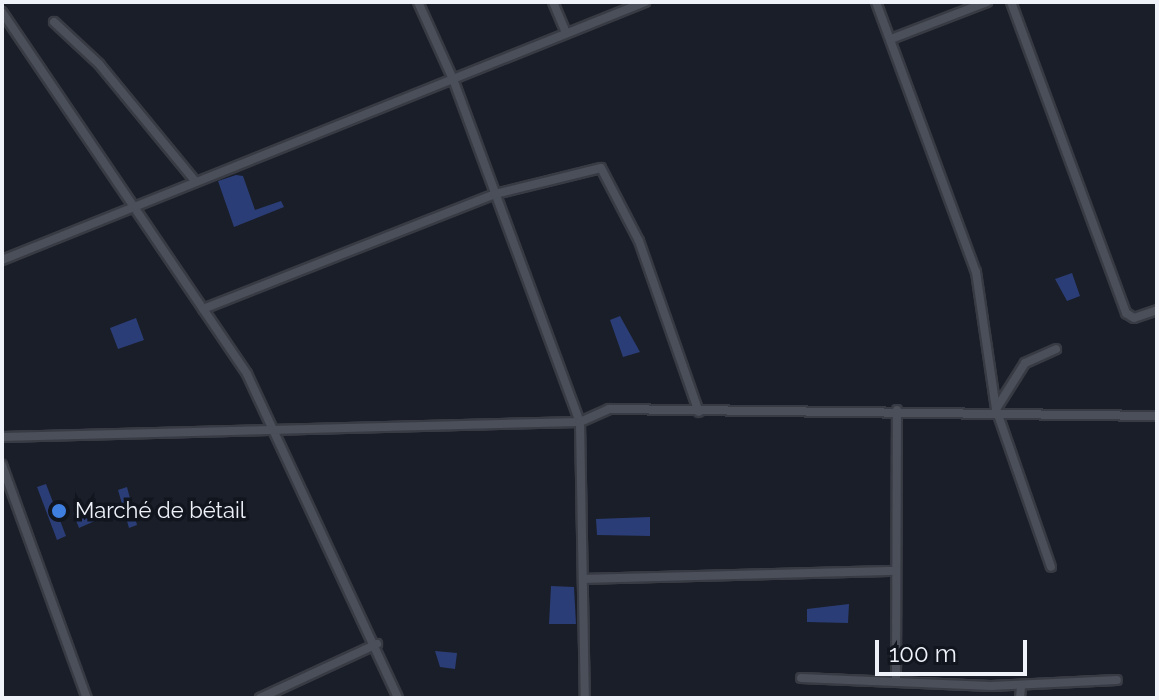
<!DOCTYPE html>
<meta charset="utf-8">
<style>
body{margin:0}
#map{position:relative;width:1159px;height:700px;overflow:hidden;background:#1a1e28;font-family:Raleway,sans-serif}
div>[style]{position:absolute}
.building>*{inset:0;background:#2b3d76}
.roads{filter:drop-shadow(2px 0 #383b43) drop-shadow(-2px 0 #383b43) drop-shadow(0 2px #383b43) drop-shadow(0 -2px #383b43)}
.street>*{height:8px;margin:-4px;padding:0 4px;transform-origin:4px;border-radius:4px;background:#4a4f5a}
.dots>*{width:22px;height:22px;translate:-50% -50%;box-sizing:border-box;border:4px solid #11151e;border-radius:50%}
span{translate:-50% -50%;white-space:nowrap;text-align:center;line-height:1.15;-webkit-text-stroke:7px #11151e;paint-order:stroke}
.poi-label{font-size:22px;color:#eff2f9}
.left{translate:0 -50%;text-align:left}
.frame{position:absolute;inset:0;border:4px solid #eff2f9;pointer-events:none}
.scale{position:absolute;left:875px;top:640px;width:152px;height:36px;box-sizing:border-box;border:4px solid #eff2f9;border-top:0;padding-left:10px;font-size:24px;line-height:28px;white-space:nowrap;color:#eff2f9;-webkit-text-stroke:6px #11151e;paint-order:stroke}
</style>
<div id="map">
<div class="building">
<i style="clip-path:polygon(236px 175px,243px 176px,255px 210px,281px 201px,284px 207px,234px 227px,218px 181px)"></i>
<i style="clip-path:polygon(1072px 273px,1080px 296px,1067px 301px,1055px 279px)"></i>
<i style="clip-path:polygon(620px 316px,640px 352px,623px 357px,610px 320px)"></i>
<i style="clip-path:polygon(136px 318px,144px 340px,118px 349px,110px 328px)"></i>
<i style="clip-path:polygon(46px 484px,66px 536px,57px 540px,37px 487px)"></i>
<i style="clip-path:polygon(127px 487px,137px 525px,129px 528px,118px 490px)"></i>
<i style="clip-path:polygon(91px 506px,97px 520px,79px 528px,73px 513px)"></i>
<i style="clip-path:polygon(650px 517px,650px 536px,597px 535px,596px 519px)"></i>
<i style="clip-path:polygon(551px 586px,574px 587px,576px 624px,549px 624px)"></i>
<i style="clip-path:polygon(849px 604px,848px 623px,807px 622px,807px 609px)"></i>
<i style="clip-path:polygon(435px 651px,457px 653px,455px 669px,440px 667px)"></i>
</div>
<div class="roads">
<div class="street">
<i style="left:418px;top:2px;width:85px;rotate:65.6deg"></i>
<i style="left:453px;top:79px;width:366px;rotate:69.7deg"></i>
<i style="left:580px;top:422px;width:276px;rotate:89deg"></i>
<i style="left:553px;top:2px;width:33px;rotate:67deg"></i>
<i style="left:876px;top:2px;width:288px;rotate:69.7deg"></i>
<i style="left:976px;top:272px;width:138px;rotate:81.7deg"></i>
<i style="left:996px;top:409px;width:167px;rotate:70.8deg"></i>
<i style="left:1011px;top:2px;width:332px;rotate:69.7deg"></i>
<i style="left:1126px;top:313px;width:9px;rotate:32deg"></i>
<i style="left:1134px;top:318px;width:24px;rotate:-19deg"></i>
<i style="left:2px;top:12px;width:437px;rotate:55.9deg"></i>
<i style="left:247px;top:374px;width:357px;rotate:65deg"></i>
<i style="left:54px;top:22px;width:62px;rotate:43deg"></i>
<i style="left:99px;top:64px;width:151px;rotate:50.6deg"></i>
<i style="left:891px;top:39px;width:103px;rotate:-21.1deg"></i>
<i style="left:2px;top:260px;width:693px;rotate:-21.86deg"></i>
<i style="left:203px;top:309px;width:314px;rotate:-21.5deg"></i>
<i style="left:495px;top:194px;width:109px;rotate:-13.8deg"></i>
<i style="left:601px;top:168px;width:82px;rotate:62.5deg"></i>
<i style="left:639px;top:241px;width:181px;rotate:70.7deg"></i>
<i style="left:996px;top:409px;width:54px;rotate:-57.8deg"></i>
<i style="left:1025px;top:363px;width:34px;rotate:-24deg"></i>
<i style="left:2px;top:437px;width:578px;rotate:-1.49deg"></i>
<i style="left:580px;top:422px;width:32px;rotate:-24deg"></i>
<i style="left:609px;top:409px;width:548px;rotate:0.73deg"></i>
<i style="left:2px;top:465px;width:248px;rotate:70deg"></i>
<i style="left:585px;top:579px;width:309px;rotate:-1.5deg"></i>
<i style="left:801px;top:678px;width:190px;rotate:2.4deg"></i>
<i style="left:991px;top:686px;width:126px;rotate:-2.7deg"></i>
<i style="left:896px;top:680px;width:270px;rotate:-89.8deg"></i>
<i style="left:260px;top:698px;width:129px;rotate:-24.8deg"></i>
<i style="left:1020px;top:698px;width:12px;rotate:-85deg"></i>
</div>
</div>
<div class="dots">
<i style="left:59px;top:511px;background:#3f7fe0"></i>
</div>
<div class="poi-label">
<span class="left" style="left:75px;top:511px">Marché de bétail</span>
</div>
<div class="frame"></div>
<div class="scale">100 m</div>
</div>
